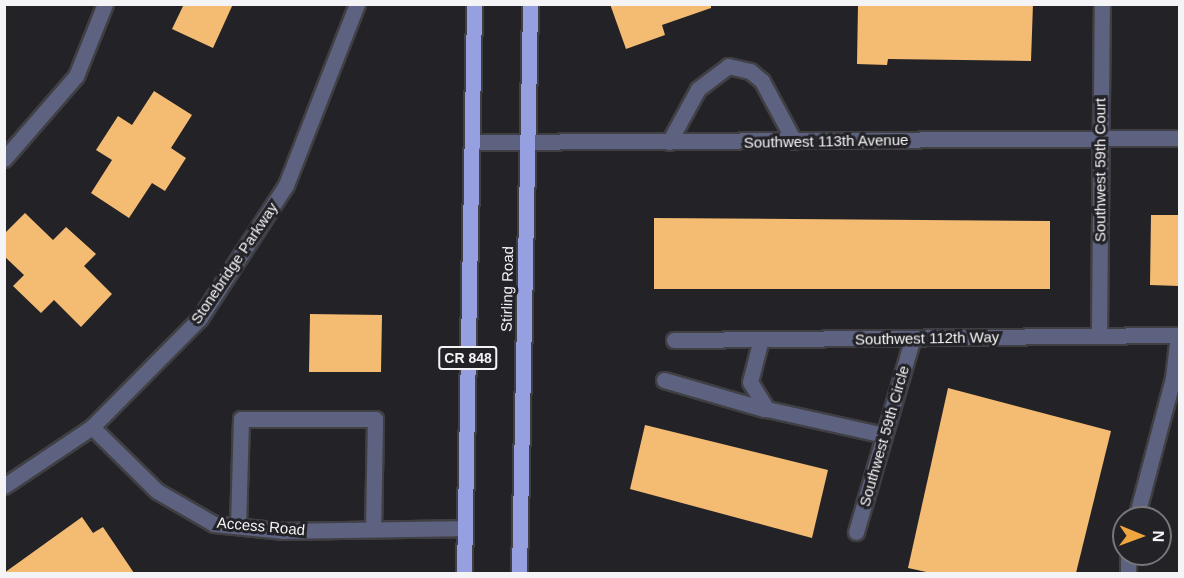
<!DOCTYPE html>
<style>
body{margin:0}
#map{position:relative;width:1184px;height:578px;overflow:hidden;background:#232327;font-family:Arial,sans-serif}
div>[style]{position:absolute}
.building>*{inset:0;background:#f4bb73}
.roads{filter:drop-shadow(2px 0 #404044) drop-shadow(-2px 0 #404044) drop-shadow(0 2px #404044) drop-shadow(0 -2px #404044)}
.lane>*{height:15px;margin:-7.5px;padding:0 7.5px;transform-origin:7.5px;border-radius:7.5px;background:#5d6281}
.street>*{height:15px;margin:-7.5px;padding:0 7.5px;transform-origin:7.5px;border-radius:7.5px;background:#5d6281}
.primary>*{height:15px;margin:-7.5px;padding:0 7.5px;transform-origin:7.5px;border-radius:7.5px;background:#96a0e0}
span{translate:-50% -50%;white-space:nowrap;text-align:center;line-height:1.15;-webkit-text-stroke:6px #232327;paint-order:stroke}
.shield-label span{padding:2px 4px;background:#232327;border:2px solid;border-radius:4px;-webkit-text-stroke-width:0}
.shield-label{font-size:14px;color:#f4f4f7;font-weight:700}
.street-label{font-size:15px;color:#f4f4f7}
.frame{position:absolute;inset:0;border:6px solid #f4f4f7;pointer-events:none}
.north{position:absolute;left:1112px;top:506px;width:60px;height:60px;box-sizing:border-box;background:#232327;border:2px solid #77777a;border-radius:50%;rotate:91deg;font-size:16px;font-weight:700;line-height:24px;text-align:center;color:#f4f4f7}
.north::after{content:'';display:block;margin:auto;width:21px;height:27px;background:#f0a63e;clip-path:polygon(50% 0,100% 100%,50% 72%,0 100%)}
</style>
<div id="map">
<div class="building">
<i style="clip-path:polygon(184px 4px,233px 4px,213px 48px,172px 29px)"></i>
<i style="clip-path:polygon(610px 4px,711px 4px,711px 8px,662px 25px,665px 35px,626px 49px)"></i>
<i style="clip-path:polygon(858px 4px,1033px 4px,1031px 61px,888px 59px,887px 65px,857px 64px)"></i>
<i style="clip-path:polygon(154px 91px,192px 115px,171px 148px,186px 158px,165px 191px,152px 183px,129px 218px,91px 193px,112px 160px,96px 150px,118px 116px,132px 125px)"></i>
<i style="clip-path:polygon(25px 213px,53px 240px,66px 227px,96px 254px,84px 266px,112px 294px,81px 327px,54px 300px,41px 313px,13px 286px,24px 275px,4px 256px,4px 234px)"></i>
<i style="clip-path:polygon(1151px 215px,1179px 215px,1179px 286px,1150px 285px)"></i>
<i style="clip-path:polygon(654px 218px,1050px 221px,1050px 289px,654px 289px)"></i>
<i style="clip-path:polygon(310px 314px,382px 315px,381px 372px,309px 372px)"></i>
<i style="clip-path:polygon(948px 388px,1111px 431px,1076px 573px,931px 573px,908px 568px)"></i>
<i style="clip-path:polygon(645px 425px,828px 470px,812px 538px,630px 489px)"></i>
<i style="clip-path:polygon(82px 517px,93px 533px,103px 527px,134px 573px,4px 573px)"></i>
</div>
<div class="roads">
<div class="lane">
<i style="left:238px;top:526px;width:107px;rotate:-88.4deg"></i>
<i style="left:241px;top:419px;width:134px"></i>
<i style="left:375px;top:419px;width:110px;rotate:91deg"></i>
</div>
<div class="street">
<i style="left:472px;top:142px;width:708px;rotate:-0.32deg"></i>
<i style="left:669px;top:142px;width:60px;rotate:-61.3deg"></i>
<i style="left:698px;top:89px;width:38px;rotate:-37deg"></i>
<i style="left:728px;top:66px;width:23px;rotate:13deg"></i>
<i style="left:750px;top:71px;width:16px;rotate:40deg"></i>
<i style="left:762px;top:81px;width:68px;rotate:61.9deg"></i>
<i style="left:4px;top:159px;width:110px;rotate:-49.1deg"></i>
<i style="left:76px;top:76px;width:78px;rotate:-68.1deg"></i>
<i style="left:1099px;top:335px;width:331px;rotate:-89.5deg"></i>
<i style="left:761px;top:339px;width:44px;rotate:104.3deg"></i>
<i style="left:750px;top:382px;width:32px;rotate:58deg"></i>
<i style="left:767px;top:409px;width:120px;rotate:12.5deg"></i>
<i style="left:674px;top:340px;width:506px;rotate:-0.57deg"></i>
<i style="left:664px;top:380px;width:104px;rotate:16.2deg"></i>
<i style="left:92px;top:427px;width:91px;rotate:44.6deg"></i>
<i style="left:157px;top:491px;width:66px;rotate:30.1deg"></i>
<i style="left:214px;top:524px;width:70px;rotate:5.7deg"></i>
<i style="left:284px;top:531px;width:181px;rotate:-0.9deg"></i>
<i style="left:4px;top:486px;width:106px;rotate:-33.8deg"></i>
<i style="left:92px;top:427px;width:153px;rotate:-45.3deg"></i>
<i style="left:200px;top:318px;width:158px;rotate:-57.1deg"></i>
<i style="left:286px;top:185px;width:194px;rotate:-68.6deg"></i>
<i style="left:1136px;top:518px;width:145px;rotate:-75.2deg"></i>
<i style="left:1173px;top:378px;width:43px;rotate:-83.4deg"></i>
<i style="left:856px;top:532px;width:200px;rotate:-73.7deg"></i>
<i style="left:1128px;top:554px;width:20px;rotate:90deg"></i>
</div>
<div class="primary">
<i style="left:464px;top:574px;width:570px;rotate:-88.99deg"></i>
<i style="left:519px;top:574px;width:570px;rotate:-88.89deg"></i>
</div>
</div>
<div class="shield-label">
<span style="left:468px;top:358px">CR 848</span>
</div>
<div class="street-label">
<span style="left:826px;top:141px;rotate:-1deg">Southwest 113th Avenue</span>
<span style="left:1100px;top:170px;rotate:-90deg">Southwest 59th Court</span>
<span style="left:234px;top:263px;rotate:-56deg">Stonebridge Parkway</span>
<span style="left:507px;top:289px;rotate:-89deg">Stirling Road</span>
<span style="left:927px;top:338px;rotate:-1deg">Southwest 112th Way</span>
<span style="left:884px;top:436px;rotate:-74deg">Southwest 59th Circle</span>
<span style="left:261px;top:526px;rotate:5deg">Access Road</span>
</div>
<div class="frame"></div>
<div class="north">N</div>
</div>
